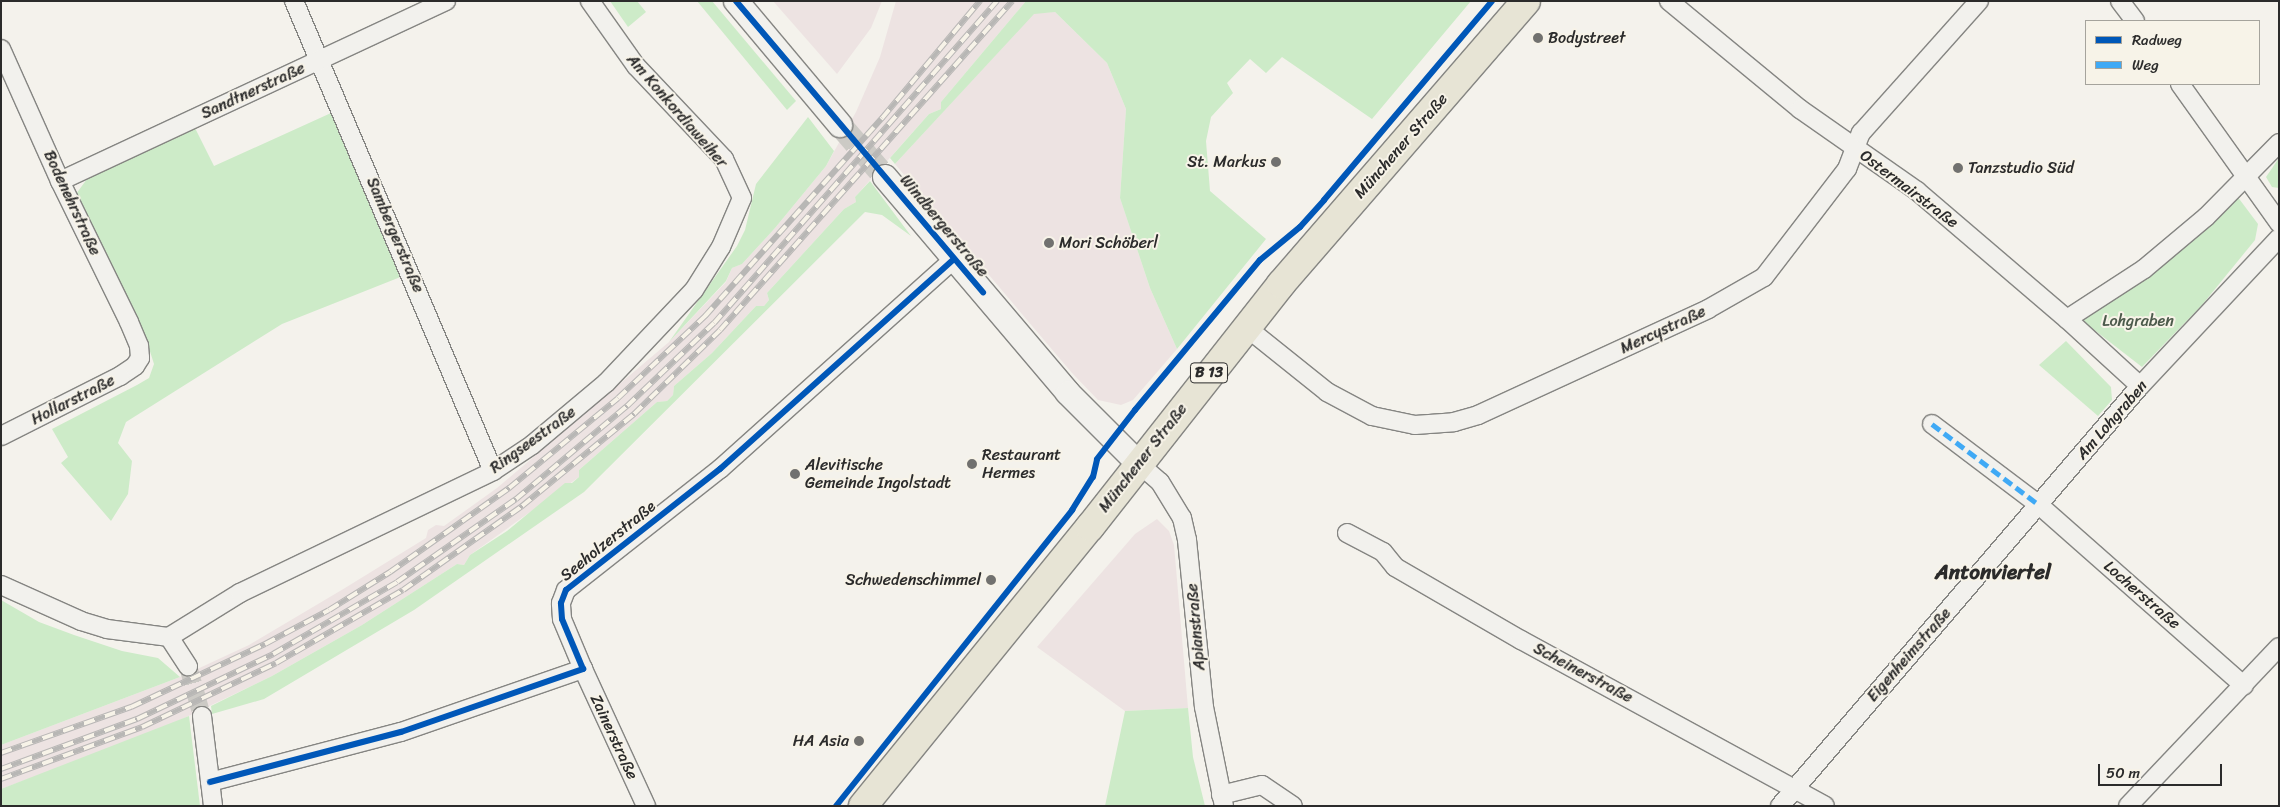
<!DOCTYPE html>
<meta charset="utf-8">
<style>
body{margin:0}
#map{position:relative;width:2280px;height:807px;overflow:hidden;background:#f4f2ec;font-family:Sriracha,sans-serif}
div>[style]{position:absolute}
.built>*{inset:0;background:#ede3e2}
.green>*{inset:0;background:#cdebc8}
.street-tunnel>*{height:18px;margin-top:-9px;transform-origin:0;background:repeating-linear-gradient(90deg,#cccac5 0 18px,transparent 0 27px)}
.secondary-tunnel>*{height:24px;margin-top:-12px;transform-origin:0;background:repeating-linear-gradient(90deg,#cccac5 0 24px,transparent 0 36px)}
.roads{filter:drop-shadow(1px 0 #858582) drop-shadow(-1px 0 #858582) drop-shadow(0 1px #858582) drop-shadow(0 -1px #858582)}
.street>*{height:18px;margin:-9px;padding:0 9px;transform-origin:9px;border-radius:9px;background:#f2f1ed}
.secondary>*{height:24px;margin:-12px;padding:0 12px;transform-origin:12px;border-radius:12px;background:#f2f1ed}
.primary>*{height:28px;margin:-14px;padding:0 14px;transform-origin:14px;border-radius:14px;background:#e7e4d5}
.rail>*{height:5.5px;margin-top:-2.75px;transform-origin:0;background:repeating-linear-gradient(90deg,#f7f3e8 0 11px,#b8b7b5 0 22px);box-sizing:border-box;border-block:1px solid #b8b7b5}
.quiet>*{height:5px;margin-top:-2.5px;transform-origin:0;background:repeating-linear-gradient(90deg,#3fa9f5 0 10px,transparent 0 15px)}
.cycleway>*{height:6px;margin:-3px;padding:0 3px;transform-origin:3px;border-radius:3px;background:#0057b8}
.dots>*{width:14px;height:14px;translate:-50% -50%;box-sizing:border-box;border:2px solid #f7f3e8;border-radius:50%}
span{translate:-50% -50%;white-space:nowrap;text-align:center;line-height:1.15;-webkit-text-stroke:4px #f7f3e8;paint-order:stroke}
.shield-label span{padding:1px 4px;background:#f7f3e8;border:1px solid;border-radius:4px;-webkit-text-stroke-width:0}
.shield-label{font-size:15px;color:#2b2b2b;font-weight:700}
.poi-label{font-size:16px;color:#2b2b2b}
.left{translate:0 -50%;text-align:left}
.right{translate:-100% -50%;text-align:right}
.street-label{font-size:16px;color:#2b2b2b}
.park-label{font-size:16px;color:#4c5a4b}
.district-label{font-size:21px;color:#2b2b2b;font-weight:700}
.frame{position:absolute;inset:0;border:2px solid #2b2b2b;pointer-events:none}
.legend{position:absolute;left:2085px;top:20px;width:175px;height:65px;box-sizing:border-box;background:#f7f3e8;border:1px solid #a5a39c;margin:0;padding:6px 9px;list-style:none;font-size:15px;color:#2b2b2b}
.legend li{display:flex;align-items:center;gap:10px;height:25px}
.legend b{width:25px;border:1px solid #a5a39c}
.scale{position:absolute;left:2098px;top:764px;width:124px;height:22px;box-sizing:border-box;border:2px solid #2b2b2b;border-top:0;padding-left:6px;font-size:15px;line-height:18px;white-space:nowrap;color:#2b2b2b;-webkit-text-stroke:4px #f7f3e8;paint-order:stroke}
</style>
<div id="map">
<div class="built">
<i style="clip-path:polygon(773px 1px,882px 1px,871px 28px,837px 74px)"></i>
<i style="clip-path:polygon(896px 1px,1026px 1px,941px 102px,941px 109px,929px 114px,855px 197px,856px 202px,844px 209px,767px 293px,769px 300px,764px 306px,756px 306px,712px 353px,674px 386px,673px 395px,667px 401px,657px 402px,579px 470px,579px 477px,470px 555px,464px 565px,457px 564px,362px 625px,272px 676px,151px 734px,1px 789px,1px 745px,180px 677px,249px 645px,345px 588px,426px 538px,428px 530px,436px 525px,444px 526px,497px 488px,669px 342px,726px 282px,732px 268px,742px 264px,775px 228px,826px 166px,856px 112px,880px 57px)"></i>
<i style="clip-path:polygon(1055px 12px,1107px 63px,1126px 109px,1120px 198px,1150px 288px,1177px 349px,1133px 400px,1121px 405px,1098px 400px,1072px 373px,895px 164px,1034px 13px)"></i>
<i style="clip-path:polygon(1157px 519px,1169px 531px,1174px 545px,1188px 708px,1125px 711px,1037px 647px,1135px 534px)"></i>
</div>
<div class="green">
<i style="clip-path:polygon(610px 1px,637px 1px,646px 12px,628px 27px)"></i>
<i style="clip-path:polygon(697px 1px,712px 1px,796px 101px,787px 110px)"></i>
<i style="clip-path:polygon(1026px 1px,1471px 1px,1372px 119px,1282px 57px,1266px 73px,1250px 59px,1227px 83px,1233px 93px,1211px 117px,1206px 141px,1210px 191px,1266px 239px,1177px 349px,1150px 288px,1120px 198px,1126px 109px,1107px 63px,1055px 12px,1034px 14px,895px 164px,890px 158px,929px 114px,941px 109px,941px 102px)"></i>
<i style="clip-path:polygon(331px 113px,403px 276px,282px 324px,126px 422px,118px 443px,132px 461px,128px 494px,111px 521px,61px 463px,68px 457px,52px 429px,137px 385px,149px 378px,154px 364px,147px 342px,76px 194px,87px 179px,195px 128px,214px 166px)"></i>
<i style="clip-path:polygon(808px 117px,834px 151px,826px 166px,775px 228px,742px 264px,732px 268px,726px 281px,669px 342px,737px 246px,745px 230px,756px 184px)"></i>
<i style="clip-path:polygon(2279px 158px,2279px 188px,2272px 187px,2266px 177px)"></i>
<i style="clip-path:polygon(870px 181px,911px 236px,882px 215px,865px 212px,584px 492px,414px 610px,264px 699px,212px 714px,211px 706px,272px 676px,362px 625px,457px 564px,464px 565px,470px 555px,507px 531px,565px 483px,572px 483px,579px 477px,579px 470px,657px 402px,667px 401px,673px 395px,674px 386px,712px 353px,756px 306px,764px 306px,769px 300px,767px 293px,844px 209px,856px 202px,855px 197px)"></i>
<i style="clip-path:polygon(2237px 196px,2258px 224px,2255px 240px,2202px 305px,2142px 367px,2084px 322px,2082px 318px)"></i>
<i style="clip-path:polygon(2066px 341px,2111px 387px,2112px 400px,2098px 416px,2039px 365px)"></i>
<i style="clip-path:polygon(1px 600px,39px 622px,74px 635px,122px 651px,158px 658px,180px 677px,1px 745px)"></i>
<i style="clip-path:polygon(1188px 708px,1193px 757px,1205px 806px,1105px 806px,1125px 711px)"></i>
<i style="clip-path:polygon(189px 716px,200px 806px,1px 806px,1px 789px)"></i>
</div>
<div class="street-tunnel">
<i style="left:188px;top:666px;width:52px;rotate:74.4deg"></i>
</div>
<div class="secondary-tunnel">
<i style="left:840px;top:125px;width:69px;rotate:49.1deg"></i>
</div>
<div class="roads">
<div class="street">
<i style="left:294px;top:1px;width:510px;rotate:67.05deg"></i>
<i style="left:1669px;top:1px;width:170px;rotate:39.5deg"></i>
<i style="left:1800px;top:109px;width:143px;rotate:35deg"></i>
<i style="left:1917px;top:191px;width:197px;rotate:40.5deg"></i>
<i style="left:2067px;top:319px;width:99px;rotate:42.5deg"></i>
<i style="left:2120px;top:1px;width:25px;rotate:53deg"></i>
<i style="left:1px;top:49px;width:145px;rotate:65.9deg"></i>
<i style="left:60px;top:181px;width:157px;rotate:63.9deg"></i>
<i style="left:129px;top:322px;width:26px;rotate:67deg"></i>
<i style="left:139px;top:346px;width:12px;rotate:85deg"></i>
<i style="left:140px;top:358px;width:9px;rotate:122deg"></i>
<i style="left:135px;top:366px;width:18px;rotate:146deg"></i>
<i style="left:120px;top:376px;width:133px;rotate:153.2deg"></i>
<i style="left:2180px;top:84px;width:171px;rotate:54.5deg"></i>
<i style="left:60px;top:181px;width:426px;rotate:-25deg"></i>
<i style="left:2067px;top:319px;width:92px;rotate:-33deg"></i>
<i style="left:2144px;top:269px;width:81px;rotate:-40deg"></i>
<i style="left:2206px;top:217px;width:104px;rotate:-45.4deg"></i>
<i style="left:1246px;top:327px;width:104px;rotate:38.7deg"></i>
<i style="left:1327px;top:392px;width:51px;rotate:28.1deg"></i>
<i style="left:1372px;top:416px;width:44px;rotate:11.8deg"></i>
<i style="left:1415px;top:425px;width:39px;rotate:-4deg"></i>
<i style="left:1454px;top:422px;width:25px;rotate:-16deg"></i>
<i style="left:1478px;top:415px;width:253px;rotate:-24.7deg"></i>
<i style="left:1708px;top:309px;width:64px;rotate:-29.7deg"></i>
<i style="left:1764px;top:277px;width:136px;rotate:-52.5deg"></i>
<i style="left:1847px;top:169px;width:39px;rotate:-69deg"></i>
<i style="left:1861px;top:133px;width:177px;rotate:-48.2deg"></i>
<i style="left:1932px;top:424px;width:134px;rotate:37.1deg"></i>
<i style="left:2039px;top:505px;width:273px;rotate:41.4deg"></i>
<i style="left:1138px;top:463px;width:29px;rotate:41deg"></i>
<i style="left:1160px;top:482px;width:42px;rotate:58.6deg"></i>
<i style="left:1182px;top:518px;width:23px;rotate:77deg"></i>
<i style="left:1187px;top:540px;width:168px;rotate:84.2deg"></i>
<i style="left:1204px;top:707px;width:101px;rotate:78.6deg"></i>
<i style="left:1347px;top:533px;width:41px;rotate:27.8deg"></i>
<i style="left:1383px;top:552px;width:19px;rotate:51deg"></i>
<i style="left:1395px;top:567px;width:146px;rotate:30.1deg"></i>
<i style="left:1521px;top:640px;width:346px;rotate:28.6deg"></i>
<i style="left:1px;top:585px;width:88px;rotate:24.2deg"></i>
<i style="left:81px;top:621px;width:27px;rotate:17deg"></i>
<i style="left:107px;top:629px;width:63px;rotate:7.4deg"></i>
<i style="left:169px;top:637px;width:35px;rotate:57deg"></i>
<i style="left:169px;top:637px;width:84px;rotate:-31.8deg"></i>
<i style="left:240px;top:593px;width:281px;rotate:-25.7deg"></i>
<i style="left:493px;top:471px;width:47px;rotate:-33.7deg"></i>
<i style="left:532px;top:445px;width:97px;rotate:-40deg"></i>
<i style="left:606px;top:383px;width:128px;rotate:-46.6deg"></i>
<i style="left:694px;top:290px;width:51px;rotate:-57.9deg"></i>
<i style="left:721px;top:247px;width:53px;rotate:-66.8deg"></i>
<i style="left:742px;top:198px;width:43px;rotate:-114.8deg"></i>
<i style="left:724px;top:159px;width:128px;rotate:-133.4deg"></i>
<i style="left:636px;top:66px;width:80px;rotate:-125.3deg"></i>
<i style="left:583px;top:669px;width:151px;rotate:65.3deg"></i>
<i style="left:202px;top:716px;width:91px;rotate:83deg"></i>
<i style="left:210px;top:782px;width:197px;rotate:-14.7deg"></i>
<i style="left:401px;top:732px;width:193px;rotate:-19.1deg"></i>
<i style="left:583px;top:669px;width:54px;rotate:-112.8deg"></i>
<i style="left:562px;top:619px;width:16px;rotate:-94deg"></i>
<i style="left:561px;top:603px;width:14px;rotate:-69deg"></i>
<i style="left:566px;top:590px;width:196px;rotate:-38.2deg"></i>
<i style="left:720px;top:469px;width:314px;rotate:-41.9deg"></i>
<i style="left:1221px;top:795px;width:42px;rotate:-13.7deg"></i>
<i style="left:1262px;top:785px;width:37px;rotate:34deg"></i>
<i style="left:1780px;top:806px;width:553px;rotate:-49.4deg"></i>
<i style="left:2140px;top:386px;width:203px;rotate:-46.8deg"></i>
<i style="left:2128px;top:806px;width:219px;rotate:-46.5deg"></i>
</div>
<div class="secondary">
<i style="left:736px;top:1px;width:162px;rotate:50deg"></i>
<i style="left:885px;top:177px;width:283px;rotate:49.7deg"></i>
<i style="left:1068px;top:393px;width:99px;rotate:45deg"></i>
</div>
<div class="primary">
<i style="left:863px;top:806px;width:360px;rotate:-50.9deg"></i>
<i style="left:1090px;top:527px;width:309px;rotate:-51.8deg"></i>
<i style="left:1281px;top:284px;width:374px;rotate:-49.1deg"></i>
</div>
</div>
<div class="rail">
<i style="left:1px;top:753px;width:138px;rotate:-19.5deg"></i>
<i style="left:131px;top:707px;width:148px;rotate:-25.2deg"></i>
<i style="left:265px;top:644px;width:72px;rotate:-28deg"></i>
<i style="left:329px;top:610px;width:72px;rotate:-31.9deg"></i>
<i style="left:390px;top:572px;width:146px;rotate:-35.2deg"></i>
<i style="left:509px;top:488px;width:141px;rotate:-39.5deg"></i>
<i style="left:618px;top:398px;width:120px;rotate:-43.3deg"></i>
<i style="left:705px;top:316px;width:266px;rotate:-48.2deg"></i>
<i style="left:882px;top:118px;width:153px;rotate:-50.1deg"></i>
<i style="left:1px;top:769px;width:145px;rotate:-20.2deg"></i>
<i style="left:137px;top:719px;width:151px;rotate:-25.5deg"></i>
<i style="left:273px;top:654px;width:143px;rotate:-30.1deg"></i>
<i style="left:397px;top:582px;width:145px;rotate:-34.9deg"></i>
<i style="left:516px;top:499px;width:145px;rotate:-40deg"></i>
<i style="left:627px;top:406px;width:120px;rotate:-43.7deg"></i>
<i style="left:714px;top:323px;width:429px;rotate:-48.7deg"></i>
<i style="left:1px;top:779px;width:150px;rotate:-20.2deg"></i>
<i style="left:142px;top:727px;width:148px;rotate:-25.5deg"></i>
<i style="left:276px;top:663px;width:146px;rotate:-29.9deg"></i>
<i style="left:403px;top:590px;width:146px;rotate:-35.2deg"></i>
<i style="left:522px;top:506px;width:145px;rotate:-39.4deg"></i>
<i style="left:634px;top:414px;width:120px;rotate:-44.3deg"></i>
<i style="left:720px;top:330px;width:440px;rotate:-48.4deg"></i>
</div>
<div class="quiet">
<i style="left:1932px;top:424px;width:134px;rotate:37.1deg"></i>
</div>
<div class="cycleway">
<i style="left:736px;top:1px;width:382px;rotate:49.7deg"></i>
<i style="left:210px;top:782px;width:197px;rotate:-14.7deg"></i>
<i style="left:401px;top:732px;width:193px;rotate:-19.1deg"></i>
<i style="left:583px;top:669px;width:54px;rotate:-112.8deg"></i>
<i style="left:562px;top:619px;width:16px;rotate:-94deg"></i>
<i style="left:561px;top:603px;width:14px;rotate:-69deg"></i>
<i style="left:566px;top:590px;width:196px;rotate:-38.2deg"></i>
<i style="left:720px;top:469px;width:314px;rotate:-41.9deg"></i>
<i style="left:836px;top:806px;width:379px;rotate:-51.4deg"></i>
<i style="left:1072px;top:510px;width:39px;rotate:-58deg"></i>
<i style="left:1093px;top:477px;width:18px;rotate:-77deg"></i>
<i style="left:1097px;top:459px;width:62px;rotate:-52.2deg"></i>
<i style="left:1135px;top:410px;width:195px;rotate:-50.2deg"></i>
<i style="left:1260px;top:260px;width:52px;rotate:-39.5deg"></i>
<i style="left:1300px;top:227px;width:36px;rotate:-48deg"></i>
<i style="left:1324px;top:200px;width:260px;rotate:-49.8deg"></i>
</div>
<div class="dots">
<i style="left:1538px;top:38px;background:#71716f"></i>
<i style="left:1276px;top:162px;background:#71716f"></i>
<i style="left:1958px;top:168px;background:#71716f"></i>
<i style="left:1049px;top:243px;background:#71716f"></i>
<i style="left:972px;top:464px;background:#71716f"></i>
<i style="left:795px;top:474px;background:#71716f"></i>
<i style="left:991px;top:580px;background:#71716f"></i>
<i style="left:859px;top:741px;background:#71716f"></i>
</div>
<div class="shield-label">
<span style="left:1209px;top:373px">B 13</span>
</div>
<div class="poi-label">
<span class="left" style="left:1548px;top:38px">Bodystreet</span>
<span class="right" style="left:1266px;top:162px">St. Markus</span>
<span class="left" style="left:1968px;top:168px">Tanzstudio Süd</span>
<span class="left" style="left:1059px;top:243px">Mori Schöberl</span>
<span class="left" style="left:982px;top:464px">Restaurant<br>Hermes</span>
<span class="left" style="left:805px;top:474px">Alevitische<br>Gemeinde Ingolstadt</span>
<span class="right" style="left:981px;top:580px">Schwedenschimmel</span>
<span class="right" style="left:849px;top:741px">HA Asia</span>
</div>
<div class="street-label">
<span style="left:253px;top:91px;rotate:-25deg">Sandtnerstraße</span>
<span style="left:677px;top:111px;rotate:49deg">Am Konkordiaweiher</span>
<span style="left:1401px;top:146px;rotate:-49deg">Münchener Straße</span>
<span style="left:1909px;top:189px;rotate:37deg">Ostermairstraße</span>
<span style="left:72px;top:203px;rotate:65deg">Bodenehrstraße</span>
<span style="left:944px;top:226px;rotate:50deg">Windbergerstraße</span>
<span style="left:395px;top:235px;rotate:67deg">Sambergerstraße</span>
<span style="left:1663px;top:330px;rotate:-25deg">Mercystraße</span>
<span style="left:73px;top:400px;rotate:-27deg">Hollarstraße</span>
<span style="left:2112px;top:420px;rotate:-49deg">Am Lohgraben</span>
<span style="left:533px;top:440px;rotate:-36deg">Ringseestraße</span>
<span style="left:1143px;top:458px;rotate:-52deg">Münchener Straße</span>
<span style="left:608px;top:541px;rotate:-39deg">Seeholzerstraße</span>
<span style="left:2142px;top:595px;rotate:41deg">Locherstraße</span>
<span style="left:1196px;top:627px;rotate:-95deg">Apianstraße</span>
<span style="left:1909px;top:655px;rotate:-49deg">Eigenheimstraße</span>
<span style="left:1583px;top:673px;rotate:28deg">Scheinerstraße</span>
<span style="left:614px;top:737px;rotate:65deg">Zainerstraße</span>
</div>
<div class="park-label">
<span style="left:2138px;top:321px">Lohgraben</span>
</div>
<div class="district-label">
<span style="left:1993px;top:572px">Antonviertel</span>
</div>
<div class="frame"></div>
<ul class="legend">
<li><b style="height:6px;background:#0057b8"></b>Radweg</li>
<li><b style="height:6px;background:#3fa9f5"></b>Weg</li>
</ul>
<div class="scale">50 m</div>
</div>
